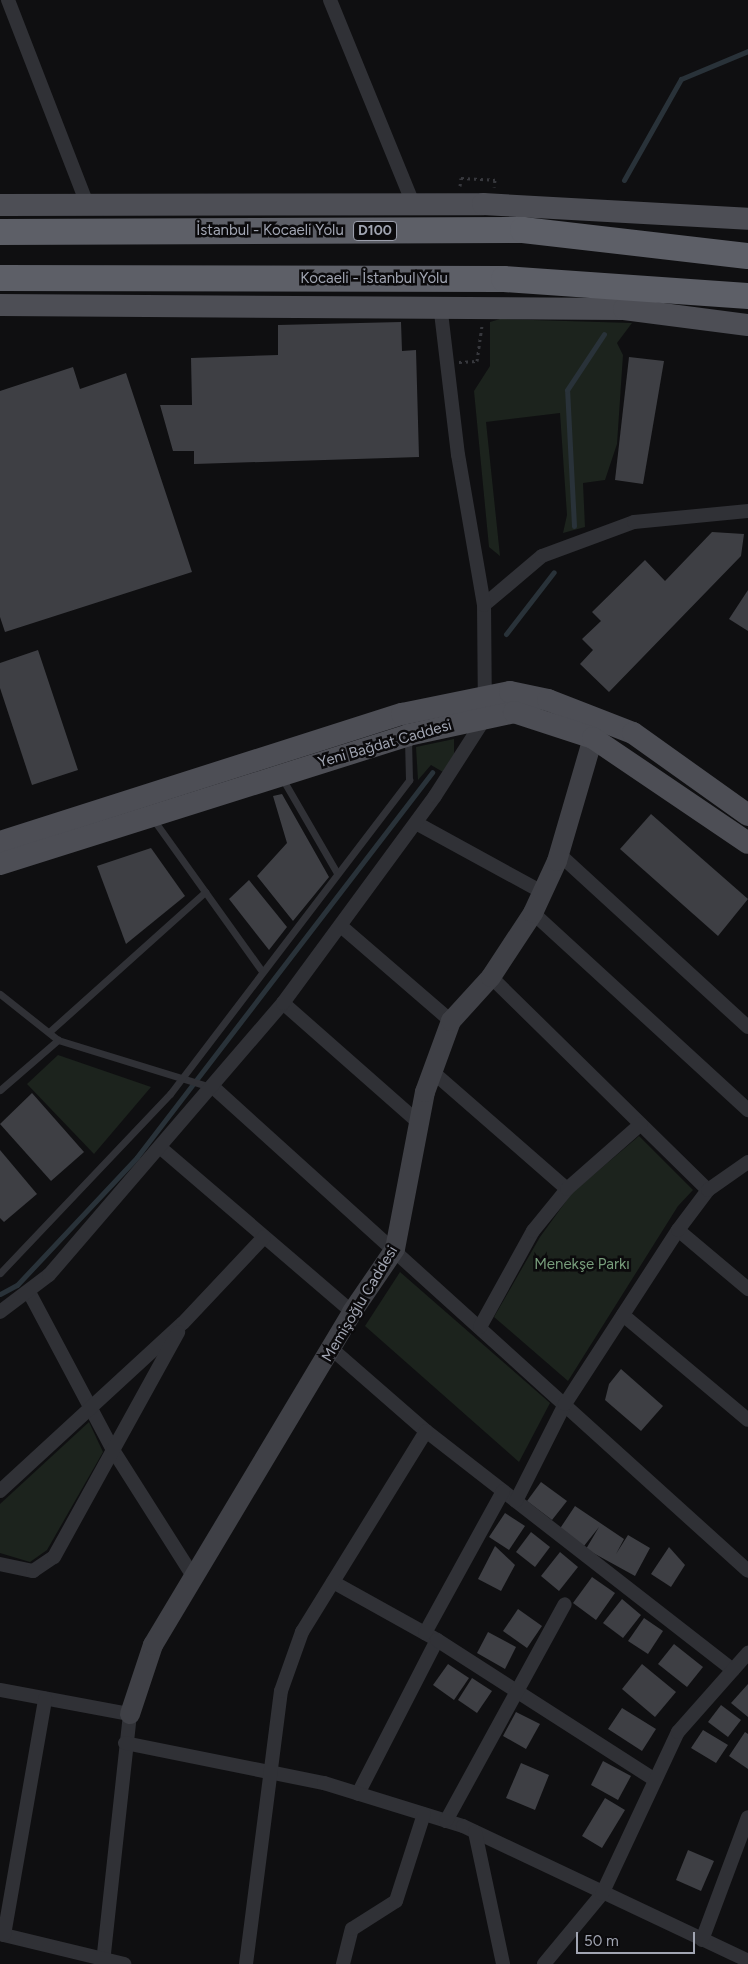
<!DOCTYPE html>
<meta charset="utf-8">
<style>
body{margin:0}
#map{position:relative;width:748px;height:1964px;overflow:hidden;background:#0f0f11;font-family:Figtree,sans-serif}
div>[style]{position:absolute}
.green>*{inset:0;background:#1c231d}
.stream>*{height:5px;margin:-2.5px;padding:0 2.5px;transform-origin:2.5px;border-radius:2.5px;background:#293239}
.building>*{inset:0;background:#3e3f44}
.path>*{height:3px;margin-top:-1.5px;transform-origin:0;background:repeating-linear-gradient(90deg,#37383d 0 2.5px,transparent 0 6.5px)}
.lane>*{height:7px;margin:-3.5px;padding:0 3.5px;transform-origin:3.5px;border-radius:3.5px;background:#303136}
.street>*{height:14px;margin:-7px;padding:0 7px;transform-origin:7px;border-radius:7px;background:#303136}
.secondary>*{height:20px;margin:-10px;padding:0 10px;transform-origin:10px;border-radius:10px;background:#3f4046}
.primary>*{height:22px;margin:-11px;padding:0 11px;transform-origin:11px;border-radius:11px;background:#4d4e55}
.highway>*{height:26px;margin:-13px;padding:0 13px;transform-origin:13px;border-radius:13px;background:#5d5f67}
span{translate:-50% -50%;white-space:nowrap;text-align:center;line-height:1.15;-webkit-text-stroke:5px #0b0a0c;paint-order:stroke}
.shield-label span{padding:1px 4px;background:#0b0a0c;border:1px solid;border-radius:4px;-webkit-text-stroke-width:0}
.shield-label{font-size:14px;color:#a1a5b2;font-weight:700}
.street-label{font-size:15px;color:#a1a5b2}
.park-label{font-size:15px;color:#779d7b}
.scale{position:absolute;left:576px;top:1932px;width:119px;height:22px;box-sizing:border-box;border:2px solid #a1a5b2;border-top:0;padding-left:6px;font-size:15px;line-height:18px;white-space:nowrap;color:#a1a5b2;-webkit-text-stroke:4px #0b0a0c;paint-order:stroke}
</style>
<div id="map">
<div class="green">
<i style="clip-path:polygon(500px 319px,632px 323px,617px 343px,623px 355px,617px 444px,605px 480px,583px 483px,585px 527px,563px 533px,567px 515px,560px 413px,486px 422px,500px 556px,489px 547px,474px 391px,490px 366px,490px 322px)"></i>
<i style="clip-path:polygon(454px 739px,454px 754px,443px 772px,431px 765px,418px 780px,416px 747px)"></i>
<i style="clip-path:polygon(58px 1055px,151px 1087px,94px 1154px,27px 1084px)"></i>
<i style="clip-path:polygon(639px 1136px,693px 1190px,678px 1206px,568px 1381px,494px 1317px,540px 1237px,572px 1193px)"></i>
<i style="clip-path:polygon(400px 1272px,550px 1403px,519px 1462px,365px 1326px)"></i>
<i style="clip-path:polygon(89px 1422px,103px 1452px,47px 1550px,30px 1562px,0 1553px,0 1504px)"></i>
</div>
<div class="stream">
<i style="left:624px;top:180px;width:116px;rotate:-60.6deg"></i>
<i style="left:681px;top:79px;width:73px;rotate:-22.7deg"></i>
<i style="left:574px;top:526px;width:136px;rotate:-92.9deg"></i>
<i style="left:567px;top:390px;width:67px;rotate:-56.5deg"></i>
<i style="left:506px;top:634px;width:78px;rotate:-52.3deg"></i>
<i style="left:0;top:1294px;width:19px;rotate:-28deg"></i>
<i style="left:17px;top:1285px;width:175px;rotate:-46.8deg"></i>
<i style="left:137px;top:1157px;width:485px;rotate:-52.5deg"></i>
</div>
<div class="building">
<i style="clip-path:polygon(401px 322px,402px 351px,416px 350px,419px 457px,194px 464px,194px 451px,173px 451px,160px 405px,192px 405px,191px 358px,278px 355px,278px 325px)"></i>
<i style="clip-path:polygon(629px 357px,664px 361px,643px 484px,615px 480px)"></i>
<i style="clip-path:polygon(73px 367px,80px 389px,126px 373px,192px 572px,5px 632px,0 617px,0 391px)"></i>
<i style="clip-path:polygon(712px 532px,744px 534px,741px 556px,609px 692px,580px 664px,593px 650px,582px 639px,601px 621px,592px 612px,645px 560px,665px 581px)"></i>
<i style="clip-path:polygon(748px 590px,748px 631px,729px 619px)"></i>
<i style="clip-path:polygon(38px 650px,78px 770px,32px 785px,0 688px,0 663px)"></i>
<i style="clip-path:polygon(282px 794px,329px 877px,293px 921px,257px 876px,287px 843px,273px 796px)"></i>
<i style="clip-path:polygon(651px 814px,748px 899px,718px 936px,620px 849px)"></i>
<i style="clip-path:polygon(151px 848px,185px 896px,126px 944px,97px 866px)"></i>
<i style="clip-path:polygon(249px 880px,287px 927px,269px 950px,229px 899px)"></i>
<i style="clip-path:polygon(32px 1093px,84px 1152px,51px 1181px,0 1124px)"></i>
<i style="clip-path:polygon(0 1150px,37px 1194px,4px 1222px,0 1218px)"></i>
<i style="clip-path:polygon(621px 1369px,663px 1406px,641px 1431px,605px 1400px,609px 1384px)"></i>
<i style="clip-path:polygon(541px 1482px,567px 1501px,552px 1520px,527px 1501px)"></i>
<i style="clip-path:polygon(575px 1506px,624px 1539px,616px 1554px,628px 1535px,650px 1548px,635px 1576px,586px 1549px,599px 1527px,584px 1546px,559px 1530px)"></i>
<i style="clip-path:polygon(505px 1513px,525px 1526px,509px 1550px,489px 1537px)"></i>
<i style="clip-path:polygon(531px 1532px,550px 1547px,535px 1567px,516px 1552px)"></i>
<i style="clip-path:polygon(495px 1546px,515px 1565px,501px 1591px,478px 1579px)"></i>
<i style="clip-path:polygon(669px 1547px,685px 1565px,671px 1587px,651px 1574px)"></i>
<i style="clip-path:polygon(560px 1552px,578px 1567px,559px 1591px,541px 1576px)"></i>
<i style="clip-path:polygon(592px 1577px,615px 1593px,596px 1620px,573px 1603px)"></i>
<i style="clip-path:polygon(622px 1599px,641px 1615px,623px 1638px,603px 1623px)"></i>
<i style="clip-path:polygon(518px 1609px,542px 1626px,527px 1648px,503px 1631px)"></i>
<i style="clip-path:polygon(644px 1618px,663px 1631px,648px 1654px,628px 1641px)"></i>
<i style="clip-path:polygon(488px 1632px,516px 1647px,505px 1669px,477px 1653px)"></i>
<i style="clip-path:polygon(674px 1644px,703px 1667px,687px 1687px,658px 1664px)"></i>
<i style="clip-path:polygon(448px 1664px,469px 1678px,454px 1700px,433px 1685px)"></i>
<i style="clip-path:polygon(642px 1664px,676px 1692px,655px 1717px,622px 1689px)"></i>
<i style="clip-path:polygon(472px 1678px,492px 1691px,477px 1713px,458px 1700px)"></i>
<i style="clip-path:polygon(748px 1684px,748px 1717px,731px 1703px)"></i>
<i style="clip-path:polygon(721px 1705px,741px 1720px,728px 1737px,708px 1722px)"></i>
<i style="clip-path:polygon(622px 1708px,656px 1729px,642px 1751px,608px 1729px)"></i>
<i style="clip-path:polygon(516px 1712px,540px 1724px,526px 1749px,503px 1736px)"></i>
<i style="clip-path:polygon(703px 1730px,728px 1745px,716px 1763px,691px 1748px)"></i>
<i style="clip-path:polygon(745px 1732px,748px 1734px,748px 1769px,729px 1756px)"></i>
<i style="clip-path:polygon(603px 1761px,631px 1776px,618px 1800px,591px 1785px)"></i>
<i style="clip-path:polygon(521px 1763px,549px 1775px,535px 1810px,506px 1798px)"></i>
<i style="clip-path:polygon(605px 1798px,625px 1810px,602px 1848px,582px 1836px)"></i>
<i style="clip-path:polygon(688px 1850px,714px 1861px,701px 1891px,676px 1880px)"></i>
</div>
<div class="path">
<i style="left:460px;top:186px;width:8px;rotate:-83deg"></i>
<i style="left:461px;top:178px;width:34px;rotate:3deg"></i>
<i style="left:495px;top:180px;width:7px;rotate:98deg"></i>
<i style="left:459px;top:362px;width:18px;rotate:-3deg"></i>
<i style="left:477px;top:361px;width:36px;rotate:-82deg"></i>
</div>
<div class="lane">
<i style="left:282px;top:778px;width:110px;rotate:59.9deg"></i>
<i style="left:153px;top:819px;width:187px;rotate:54.4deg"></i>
<i style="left:0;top:994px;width:74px;rotate:38.4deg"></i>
<i style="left:58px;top:1040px;width:160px;rotate:17.1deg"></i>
<i style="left:49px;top:1032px;width:210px;rotate:-41.9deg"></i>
<i style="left:0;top:1090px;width:77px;rotate:-40.8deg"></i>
<i style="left:0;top:1273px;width:247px;rotate:-46.5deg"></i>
<i style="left:170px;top:1094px;width:395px;rotate:-52.7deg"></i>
<i style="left:409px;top:780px;width:40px;rotate:-91.4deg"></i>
</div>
<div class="street">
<i style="left:8px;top:0;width:219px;rotate:68.8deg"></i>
<i style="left:330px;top:0;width:219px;rotate:67.8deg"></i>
<i style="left:484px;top:605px;width:76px;rotate:-40.2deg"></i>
<i style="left:542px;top:556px;width:98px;rotate:-20.3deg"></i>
<i style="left:634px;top:522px;width:115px;rotate:-5.5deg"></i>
<i style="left:416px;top:823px;width:144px;rotate:28.7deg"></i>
<i style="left:559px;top:854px;width:256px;rotate:42.5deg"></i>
<i style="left:533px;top:913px;width:292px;rotate:42.5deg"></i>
<i style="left:342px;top:927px;width:144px;rotate:40.8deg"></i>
<i style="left:491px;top:977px;width:304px;rotate:44.5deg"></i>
<i style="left:283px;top:1003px;width:180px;rotate:41.4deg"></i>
<i style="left:434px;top:1073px;width:176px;rotate:41.1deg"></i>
<i style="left:213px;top:1087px;width:721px;rotate:42.13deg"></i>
<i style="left:162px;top:1149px;width:250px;rotate:40.6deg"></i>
<i style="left:678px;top:1230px;width:92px;rotate:40.1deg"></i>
<i style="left:30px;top:1294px;width:177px;rotate:62deg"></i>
<i style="left:113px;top:1450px;width:153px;rotate:57.6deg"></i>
<i style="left:0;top:1312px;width:61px;rotate:-37.1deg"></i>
<i style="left:49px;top:1275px;width:359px;rotate:-49.3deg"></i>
<i style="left:283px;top:1003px;width:257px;rotate:-53.7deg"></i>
<i style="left:435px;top:796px;width:93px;rotate:-57.3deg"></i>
<i style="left:485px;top:718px;width:113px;rotate:-90.5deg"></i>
<i style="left:484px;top:605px;width:152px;rotate:-99.8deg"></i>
<i style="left:458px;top:455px;width:151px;rotate:-96.8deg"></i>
<i style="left:623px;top:1315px;width:163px;rotate:40deg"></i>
<i style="left:480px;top:1327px;width:110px;rotate:-61.1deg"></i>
<i style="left:533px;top:1231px;width:54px;rotate:-51deg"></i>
<i style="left:567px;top:1189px;width:98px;rotate:-41.3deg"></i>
<i style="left:333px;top:1350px;width:123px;rotate:41.1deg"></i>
<i style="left:426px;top:1431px;width:389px;rotate:37.9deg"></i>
<i style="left:0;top:1491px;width:248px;rotate:-42.6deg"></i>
<i style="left:183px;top:1323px;width:118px;rotate:-46.7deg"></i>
<i style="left:516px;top:1501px;width:109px;rotate:-63.2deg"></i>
<i style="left:565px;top:1404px;width:207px;rotate:-57deg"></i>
<i style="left:678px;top:1230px;width:50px;rotate:-53.1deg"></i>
<i style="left:708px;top:1190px;width:49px;rotate:-35deg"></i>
<i style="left:0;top:1564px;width:34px;rotate:12deg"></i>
<i style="left:33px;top:1571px;width:25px;rotate:-34deg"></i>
<i style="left:54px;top:1557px;width:257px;rotate:-61.1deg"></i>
<i style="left:333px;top:1582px;width:119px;rotate:29.1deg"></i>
<i style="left:437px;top:1640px;width:173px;rotate:117.2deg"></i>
<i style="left:425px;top:1633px;width:162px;rotate:-61.2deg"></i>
<i style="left:437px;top:1640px;width:259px;rotate:32.7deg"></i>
<i style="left:0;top:1690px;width:132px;rotate:10.5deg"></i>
<i style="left:130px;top:1714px;width:251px;rotate:96.2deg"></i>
<i style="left:125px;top:1743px;width:203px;rotate:11.4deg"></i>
<i style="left:324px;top:1783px;width:145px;rotate:17.2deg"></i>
<i style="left:463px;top:1826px;width:315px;rotate:25.3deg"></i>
<i style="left:446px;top:1821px;width:247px;rotate:-61.3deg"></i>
<i style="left:475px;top:1832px;width:135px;rotate:78deg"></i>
<i style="left:0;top:1934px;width:128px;rotate:13.6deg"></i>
<i style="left:4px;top:1935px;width:240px;rotate:-80.1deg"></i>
<i style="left:702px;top:1940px;width:131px;rotate:-69.5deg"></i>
<i style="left:246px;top:1964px;width:275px;rotate:-82.7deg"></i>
<i style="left:281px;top:1691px;width:63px;rotate:-70.4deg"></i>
<i style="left:302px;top:1632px;width:236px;rotate:-58.3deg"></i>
<i style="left:343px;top:1964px;width:36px;rotate:-76deg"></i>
<i style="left:352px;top:1929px;width:52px;rotate:-32.5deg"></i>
<i style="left:396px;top:1901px;width:91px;rotate:-72.2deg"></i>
<i style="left:544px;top:1964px;width:91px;rotate:-50.4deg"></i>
<i style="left:602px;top:1894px;width:179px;rotate:-64.9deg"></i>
<i style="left:678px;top:1732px;width:106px;rotate:-48.5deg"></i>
</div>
<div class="secondary">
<i style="left:130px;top:1714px;width:73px;rotate:-71.6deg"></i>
<i style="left:153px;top:1645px;width:388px;rotate:-59.1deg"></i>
<i style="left:352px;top:1312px;width:76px;rotate:-55.7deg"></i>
<i style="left:395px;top:1249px;width:160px;rotate:-79.2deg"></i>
<i style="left:425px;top:1092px;width:76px;rotate:-69.9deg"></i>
<i style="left:451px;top:1021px;width:59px;rotate:-47.7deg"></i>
<i style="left:491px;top:977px;width:77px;rotate:-56.7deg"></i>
<i style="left:533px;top:913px;width:57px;rotate:-65.2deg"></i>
<i style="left:557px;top:861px;width:128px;rotate:-73.7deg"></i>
</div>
<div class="primary">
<i style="left:0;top:205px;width:483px;rotate:-0.1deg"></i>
<i style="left:483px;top:204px;width:265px;rotate:3.2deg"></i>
<i style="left:0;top:305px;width:624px;rotate:0.37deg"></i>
<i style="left:624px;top:309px;width:125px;rotate:7.4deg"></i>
<i style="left:0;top:842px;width:422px;rotate:-17.7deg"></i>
<i style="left:402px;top:714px;width:110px;rotate:-11.5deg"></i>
<i style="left:510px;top:692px;width:39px;rotate:12deg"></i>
<i style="left:548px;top:700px;width:91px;rotate:21.2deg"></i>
<i style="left:633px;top:733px;width:141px;rotate:35.5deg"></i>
<i style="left:0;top:864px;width:428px;rotate:-17.5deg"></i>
<i style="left:408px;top:735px;width:108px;rotate:-12.2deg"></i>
<i style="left:514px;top:712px;width:83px;rotate:18.2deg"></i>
<i style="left:593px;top:738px;width:187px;rotate:34.1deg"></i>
</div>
<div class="highway">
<i style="left:0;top:232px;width:523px;rotate:-0.22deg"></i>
<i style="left:523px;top:230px;width:226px;rotate:6.6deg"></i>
<i style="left:0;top:278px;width:504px;rotate:0.11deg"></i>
<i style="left:504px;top:279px;width:245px;rotate:4deg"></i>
</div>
<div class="shield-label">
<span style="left:375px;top:231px">D100</span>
</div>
<div class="street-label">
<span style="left:270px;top:231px">İstanbul - Kocaeli Yolu</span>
<span style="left:374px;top:279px">Kocaeli - İstanbul Yolu</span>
<span style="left:385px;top:744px;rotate:-16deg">Yeni Bağdat Caddesi</span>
<span style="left:360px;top:1304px;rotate:-59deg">Memişoğlu Caddesi</span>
</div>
<div class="park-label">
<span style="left:582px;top:1265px">Menekşe Parkı</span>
</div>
<div class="scale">50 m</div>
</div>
